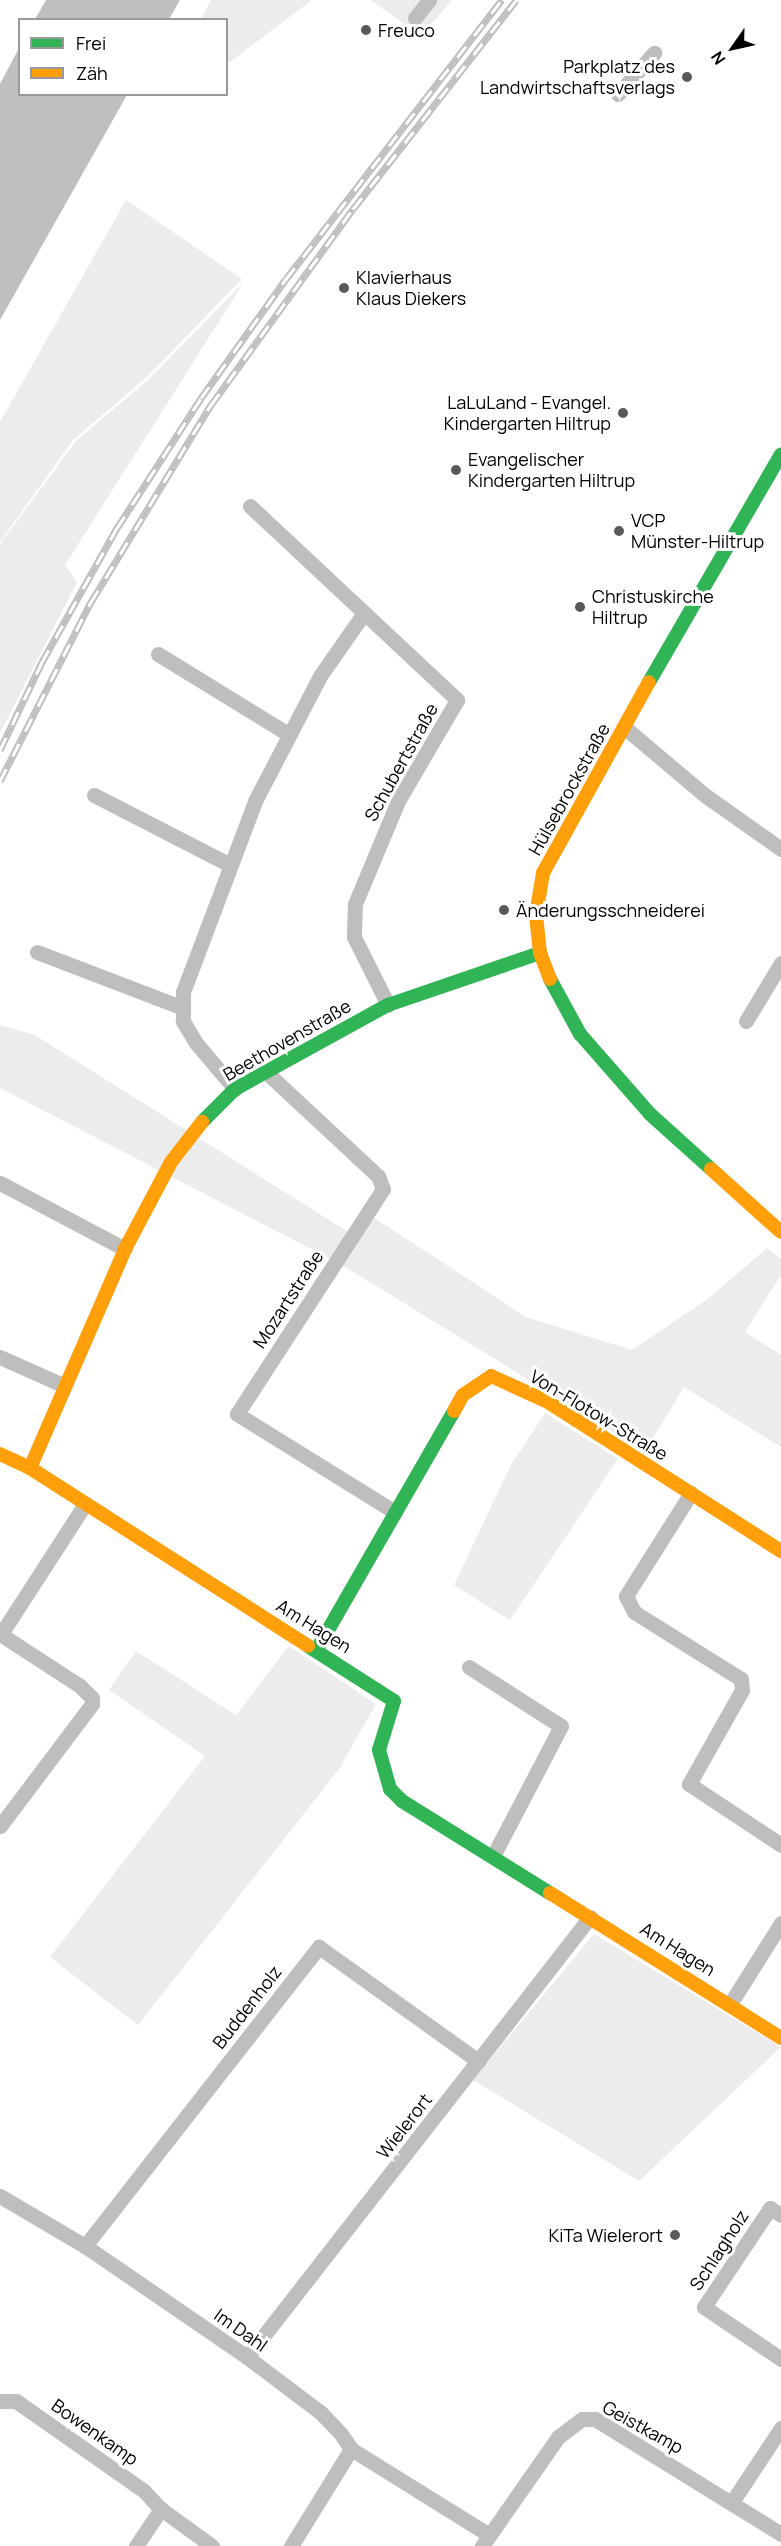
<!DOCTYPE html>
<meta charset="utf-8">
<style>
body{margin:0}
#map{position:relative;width:781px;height:2546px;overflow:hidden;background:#fff;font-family:Manrope,sans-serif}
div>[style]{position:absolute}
.green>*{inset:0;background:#ececec}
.water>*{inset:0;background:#bfbfbf}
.street>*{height:15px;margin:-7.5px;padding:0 7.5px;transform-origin:7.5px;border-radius:7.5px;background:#bebebe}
.fast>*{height:14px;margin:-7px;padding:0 7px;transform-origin:7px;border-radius:7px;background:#30b455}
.slow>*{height:14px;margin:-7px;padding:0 7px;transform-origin:7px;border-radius:7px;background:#ff9f0a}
.rail>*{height:7px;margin-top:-3.5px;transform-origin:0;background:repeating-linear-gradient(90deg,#fff 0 14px,#bebebe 0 28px);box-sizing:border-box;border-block:2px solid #bebebe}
.dots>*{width:16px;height:16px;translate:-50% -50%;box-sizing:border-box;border:3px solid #fff;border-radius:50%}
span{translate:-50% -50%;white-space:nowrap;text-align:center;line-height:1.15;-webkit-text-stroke:6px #fff;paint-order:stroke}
.poi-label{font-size:18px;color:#000}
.left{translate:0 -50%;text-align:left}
.right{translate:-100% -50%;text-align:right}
.street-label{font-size:18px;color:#000}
.legend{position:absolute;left:18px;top:18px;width:210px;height:78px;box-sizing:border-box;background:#fff;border:2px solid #999;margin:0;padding:8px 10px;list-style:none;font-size:18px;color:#000}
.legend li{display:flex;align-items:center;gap:12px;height:30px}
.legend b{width:30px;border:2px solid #999}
.north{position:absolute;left:703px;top:18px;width:60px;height:60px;-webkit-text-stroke:4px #fff;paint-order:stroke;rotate:236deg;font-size:16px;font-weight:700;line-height:24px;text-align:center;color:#000}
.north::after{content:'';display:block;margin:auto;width:21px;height:27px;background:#000;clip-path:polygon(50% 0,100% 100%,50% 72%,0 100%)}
</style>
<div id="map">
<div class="green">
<i style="clip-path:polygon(211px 0,312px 0,227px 64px,226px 20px,201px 19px)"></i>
<i style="clip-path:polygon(371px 0,452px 0,421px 36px)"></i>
<i style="clip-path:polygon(126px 200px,242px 279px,148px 376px,73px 440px,0 542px,0 422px)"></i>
<i style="clip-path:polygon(244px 282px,65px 565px,77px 582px,0 733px,0 544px,76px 441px,148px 380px)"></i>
<i style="clip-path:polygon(0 1025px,35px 1035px,358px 1238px,373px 1217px,526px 1317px,632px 1350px,709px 1298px,767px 1248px,781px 1259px,781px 1275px,745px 1332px,781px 1355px,781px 1447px,684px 1387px,645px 1451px,342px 1265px,0 1088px)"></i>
<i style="clip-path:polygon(545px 1413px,618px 1459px,510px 1620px,454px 1585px,511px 1465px)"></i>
<i style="clip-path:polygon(289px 1646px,376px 1704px,339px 1769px,138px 2025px,50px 1957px,205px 1756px,109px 1690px,136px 1651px,236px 1715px)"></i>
<i style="clip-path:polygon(594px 1934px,781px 2047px,639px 2181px,473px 2080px)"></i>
</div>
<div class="water">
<i style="clip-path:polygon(46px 0,180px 0,169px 19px,35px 19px)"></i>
<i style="clip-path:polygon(19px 48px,20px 94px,127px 95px,0 320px,0 84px)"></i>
</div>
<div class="street">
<i style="left:415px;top:18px;width:23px;rotate:-52deg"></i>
<i style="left:618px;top:94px;width:55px;rotate:-48.7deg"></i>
<i style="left:250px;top:506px;width:284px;rotate:43.1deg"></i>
<i style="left:457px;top:700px;width:117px;rotate:120.3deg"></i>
<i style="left:398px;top:801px;width:112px;rotate:112.7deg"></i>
<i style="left:355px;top:904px;width:33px;rotate:92deg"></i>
<i style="left:354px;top:937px;width:76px;rotate:63.4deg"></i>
<i style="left:158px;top:654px;width:153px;rotate:31.6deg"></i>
<i style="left:624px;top:727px;width:107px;rotate:40.1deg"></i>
<i style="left:706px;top:796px;width:92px;rotate:35.2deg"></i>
<i style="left:94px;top:795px;width:151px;rotate:27.2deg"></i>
<i style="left:37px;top:952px;width:154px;rotate:20.9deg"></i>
<i style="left:746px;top:1021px;width:68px;rotate:-58.9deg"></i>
<i style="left:266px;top:1072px;width:153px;rotate:42.9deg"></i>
<i style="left:378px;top:1176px;width:14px;rotate:69deg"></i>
<i style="left:383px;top:1189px;width:268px;rotate:123deg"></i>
<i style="left:237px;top:1414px;width:186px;rotate:31.8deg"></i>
<i style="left:235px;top:1089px;width:60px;rotate:-130.3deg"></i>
<i style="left:196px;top:1043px;width:26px;rotate:-121deg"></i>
<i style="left:183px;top:1021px;width:29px;rotate:-90deg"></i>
<i style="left:183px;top:992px;width:204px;rotate:-69.3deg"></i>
<i style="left:255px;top:801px;width:141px;rotate:-62.5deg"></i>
<i style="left:320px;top:676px;width:77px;rotate:-55.1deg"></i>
<i style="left:0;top:1183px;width:141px;rotate:27.8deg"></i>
<i style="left:0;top:1357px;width:69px;rotate:24deg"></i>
<i style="left:691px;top:1493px;width:122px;rotate:122.3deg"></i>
<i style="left:626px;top:1596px;width:18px;rotate:63deg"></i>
<i style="left:634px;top:1612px;width:126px;rotate:32.1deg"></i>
<i style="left:741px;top:1679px;width:11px;rotate:85deg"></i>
<i style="left:742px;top:1690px;width:108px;rotate:119.4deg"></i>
<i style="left:689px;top:1784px;width:110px;rotate:33.5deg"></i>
<i style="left:0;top:1634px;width:95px;rotate:33deg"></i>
<i style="left:80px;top:1686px;width:17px;rotate:45deg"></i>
<i style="left:92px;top:1698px;width:6px;rotate:90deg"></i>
<i style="left:92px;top:1704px;width:153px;rotate:127deg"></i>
<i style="left:1px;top:1634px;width:155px;rotate:-57.1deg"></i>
<i style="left:469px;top:1667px;width:109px;rotate:32.7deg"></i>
<i style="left:561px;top:1726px;width:147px;rotate:117.6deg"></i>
<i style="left:730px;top:2004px;width:96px;rotate:-57.8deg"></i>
<i style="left:0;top:2196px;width:99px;rotate:30.5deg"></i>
<i style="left:85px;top:2246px;width:196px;rotate:34.4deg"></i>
<i style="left:247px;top:2357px;width:93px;rotate:37.1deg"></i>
<i style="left:321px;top:2413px;width:29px;rotate:46deg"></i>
<i style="left:341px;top:2434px;width:18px;rotate:56deg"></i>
<i style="left:351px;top:2449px;width:114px;rotate:121.7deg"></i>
<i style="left:781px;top:2215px;width:13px;rotate:-148deg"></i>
<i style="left:770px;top:2208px;width:119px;rotate:123.7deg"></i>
<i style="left:704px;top:2307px;width:93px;rotate:34deg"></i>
<i style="left:85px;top:2246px;width:380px;rotate:-52deg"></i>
<i style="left:319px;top:1947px;width:196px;rotate:35.6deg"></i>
<i style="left:247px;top:2357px;width:558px;rotate:-52.06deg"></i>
<i style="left:0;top:2401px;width:16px"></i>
<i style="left:16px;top:2401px;width:156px;rotate:35.1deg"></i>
<i style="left:144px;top:2491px;width:25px;rotate:47deg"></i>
<i style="left:351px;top:2449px;width:163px;rotate:31.9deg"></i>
<i style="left:732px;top:2502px;width:89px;rotate:-56.5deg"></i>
<i style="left:136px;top:2546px;width:45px;rotate:-56deg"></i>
<i style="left:161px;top:2509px;width:63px;rotate:36deg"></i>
<i style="left:482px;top:2546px;width:133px;rotate:-55.1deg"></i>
<i style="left:558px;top:2437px;width:30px;rotate:-37deg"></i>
<i style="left:582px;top:2419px;width:13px"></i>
<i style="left:595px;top:2419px;width:219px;rotate:31.7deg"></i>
</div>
<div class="fast">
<i style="left:649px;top:682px;width:263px;rotate:-59.9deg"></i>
<i style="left:550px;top:979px;width:63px;rotate:61.4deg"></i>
<i style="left:580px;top:1034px;width:106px;rotate:48.8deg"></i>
<i style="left:650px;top:1114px;width:82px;rotate:42deg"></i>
<i style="left:202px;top:1122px;width:47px;rotate:-45deg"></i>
<i style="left:235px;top:1089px;width:175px;rotate:-28.8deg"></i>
<i style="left:388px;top:1005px;width:161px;rotate:-18.9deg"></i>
<i style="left:308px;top:1646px;width:102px;rotate:32.6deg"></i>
<i style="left:394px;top:1701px;width:51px;rotate:107deg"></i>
<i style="left:379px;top:1750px;width:41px;rotate:74.2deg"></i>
<i style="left:390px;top:1789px;width:17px;rotate:45deg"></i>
<i style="left:402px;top:1801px;width:174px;rotate:31.9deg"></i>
<i style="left:316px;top:1651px;width:277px;rotate:-60.1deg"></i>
</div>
<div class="slow">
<i style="left:550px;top:979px;width:28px;rotate:-111deg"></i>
<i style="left:540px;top:953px;width:38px;rotate:-96deg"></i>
<i style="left:536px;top:915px;width:43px;rotate:-80.5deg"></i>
<i style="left:543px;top:873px;width:218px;rotate:-61deg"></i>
<i style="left:711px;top:1169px;width:94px;rotate:42deg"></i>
<i style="left:454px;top:1411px;width:18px;rotate:-61deg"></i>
<i style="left:463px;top:1395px;width:34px;rotate:-34deg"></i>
<i style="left:491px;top:1376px;width:63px;rotate:24.5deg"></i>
<i style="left:548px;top:1402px;width:277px;rotate:32.6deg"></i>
<i style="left:0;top:1454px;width:33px;rotate:25deg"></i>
<i style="left:30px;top:1468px;width:330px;rotate:32.6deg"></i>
<i style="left:30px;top:1468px;width:239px;rotate:-66.5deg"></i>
<i style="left:125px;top:1249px;width:98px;rotate:-62.1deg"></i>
<i style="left:171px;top:1162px;width:51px;rotate:-52.2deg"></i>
<i style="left:550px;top:1893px;width:273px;rotate:32.1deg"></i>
</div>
<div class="rail">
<i style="left:0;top:750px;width:98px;rotate:-64.5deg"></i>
<i style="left:42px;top:662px;width:154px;rotate:-60.8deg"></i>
<i style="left:117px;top:528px;width:155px;rotate:-57.1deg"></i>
<i style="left:201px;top:398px;width:146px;rotate:-54.5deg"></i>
<i style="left:286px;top:279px;width:353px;rotate:-52.3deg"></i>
<i style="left:0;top:781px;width:201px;rotate:-63.1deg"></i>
<i style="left:91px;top:602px;width:231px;rotate:-58.7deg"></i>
<i style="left:211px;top:405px;width:242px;rotate:-54.1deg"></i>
<i style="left:353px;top:209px;width:265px;rotate:-52deg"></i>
</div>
<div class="dots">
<i style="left:366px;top:30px;background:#595959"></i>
<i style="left:687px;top:77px;background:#595959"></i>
<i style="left:344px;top:288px;background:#595959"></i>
<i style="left:623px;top:413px;background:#595959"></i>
<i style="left:456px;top:470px;background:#595959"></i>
<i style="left:619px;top:531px;background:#595959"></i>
<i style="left:580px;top:607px;background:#595959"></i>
<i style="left:504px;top:910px;background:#595959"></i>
<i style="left:675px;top:2235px;background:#595959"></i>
</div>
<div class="poi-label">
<span class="left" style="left:378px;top:30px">Freuco</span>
<span class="right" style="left:675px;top:77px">Parkplatz des<br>Landwirtschaftsverlags</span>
<span class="left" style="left:356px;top:288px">Klavierhaus<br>Klaus Diekers</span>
<span class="right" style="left:611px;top:413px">LaLuLand - Evangel.<br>Kindergarten Hiltrup</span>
<span class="left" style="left:468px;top:470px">Evangelischer<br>Kindergarten Hiltrup</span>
<span class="left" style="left:631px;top:531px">VCP<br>Münster-Hiltrup</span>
<span class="left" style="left:592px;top:607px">Christuskirche<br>Hiltrup</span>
<span class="left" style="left:516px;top:910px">Änderungsschneiderei</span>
<span class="right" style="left:663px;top:2235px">KiTa Wielerort</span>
</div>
<div class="street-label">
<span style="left:401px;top:762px;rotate:-61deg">Schubertstraße</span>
<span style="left:569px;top:789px;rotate:-61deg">Hülsebrockstraße</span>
<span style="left:287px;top:1040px;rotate:-30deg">Beethovenstraße</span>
<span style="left:288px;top:1299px;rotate:-57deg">Mozartstraße</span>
<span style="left:599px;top:1415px;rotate:31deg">Von-Flotow-Straße</span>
<span style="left:314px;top:1626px;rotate:32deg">Am Hagen</span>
<span style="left:678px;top:1949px;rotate:32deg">Am Hagen</span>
<span style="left:247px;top:2007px;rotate:-52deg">Buddenholz</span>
<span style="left:404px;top:2126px;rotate:-52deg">Wielerort</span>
<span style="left:719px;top:2250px;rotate:-57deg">Schlagholz</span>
<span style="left:241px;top:2330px;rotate:35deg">Im Dahl</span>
<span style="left:643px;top:2427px;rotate:29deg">Geistkamp</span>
<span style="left:95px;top:2432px;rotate:35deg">Bowenkamp</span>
</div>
<ul class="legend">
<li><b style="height:8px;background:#30b455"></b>Frei</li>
<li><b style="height:8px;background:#ff9f0a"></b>Zäh</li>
</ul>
<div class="north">N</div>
</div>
